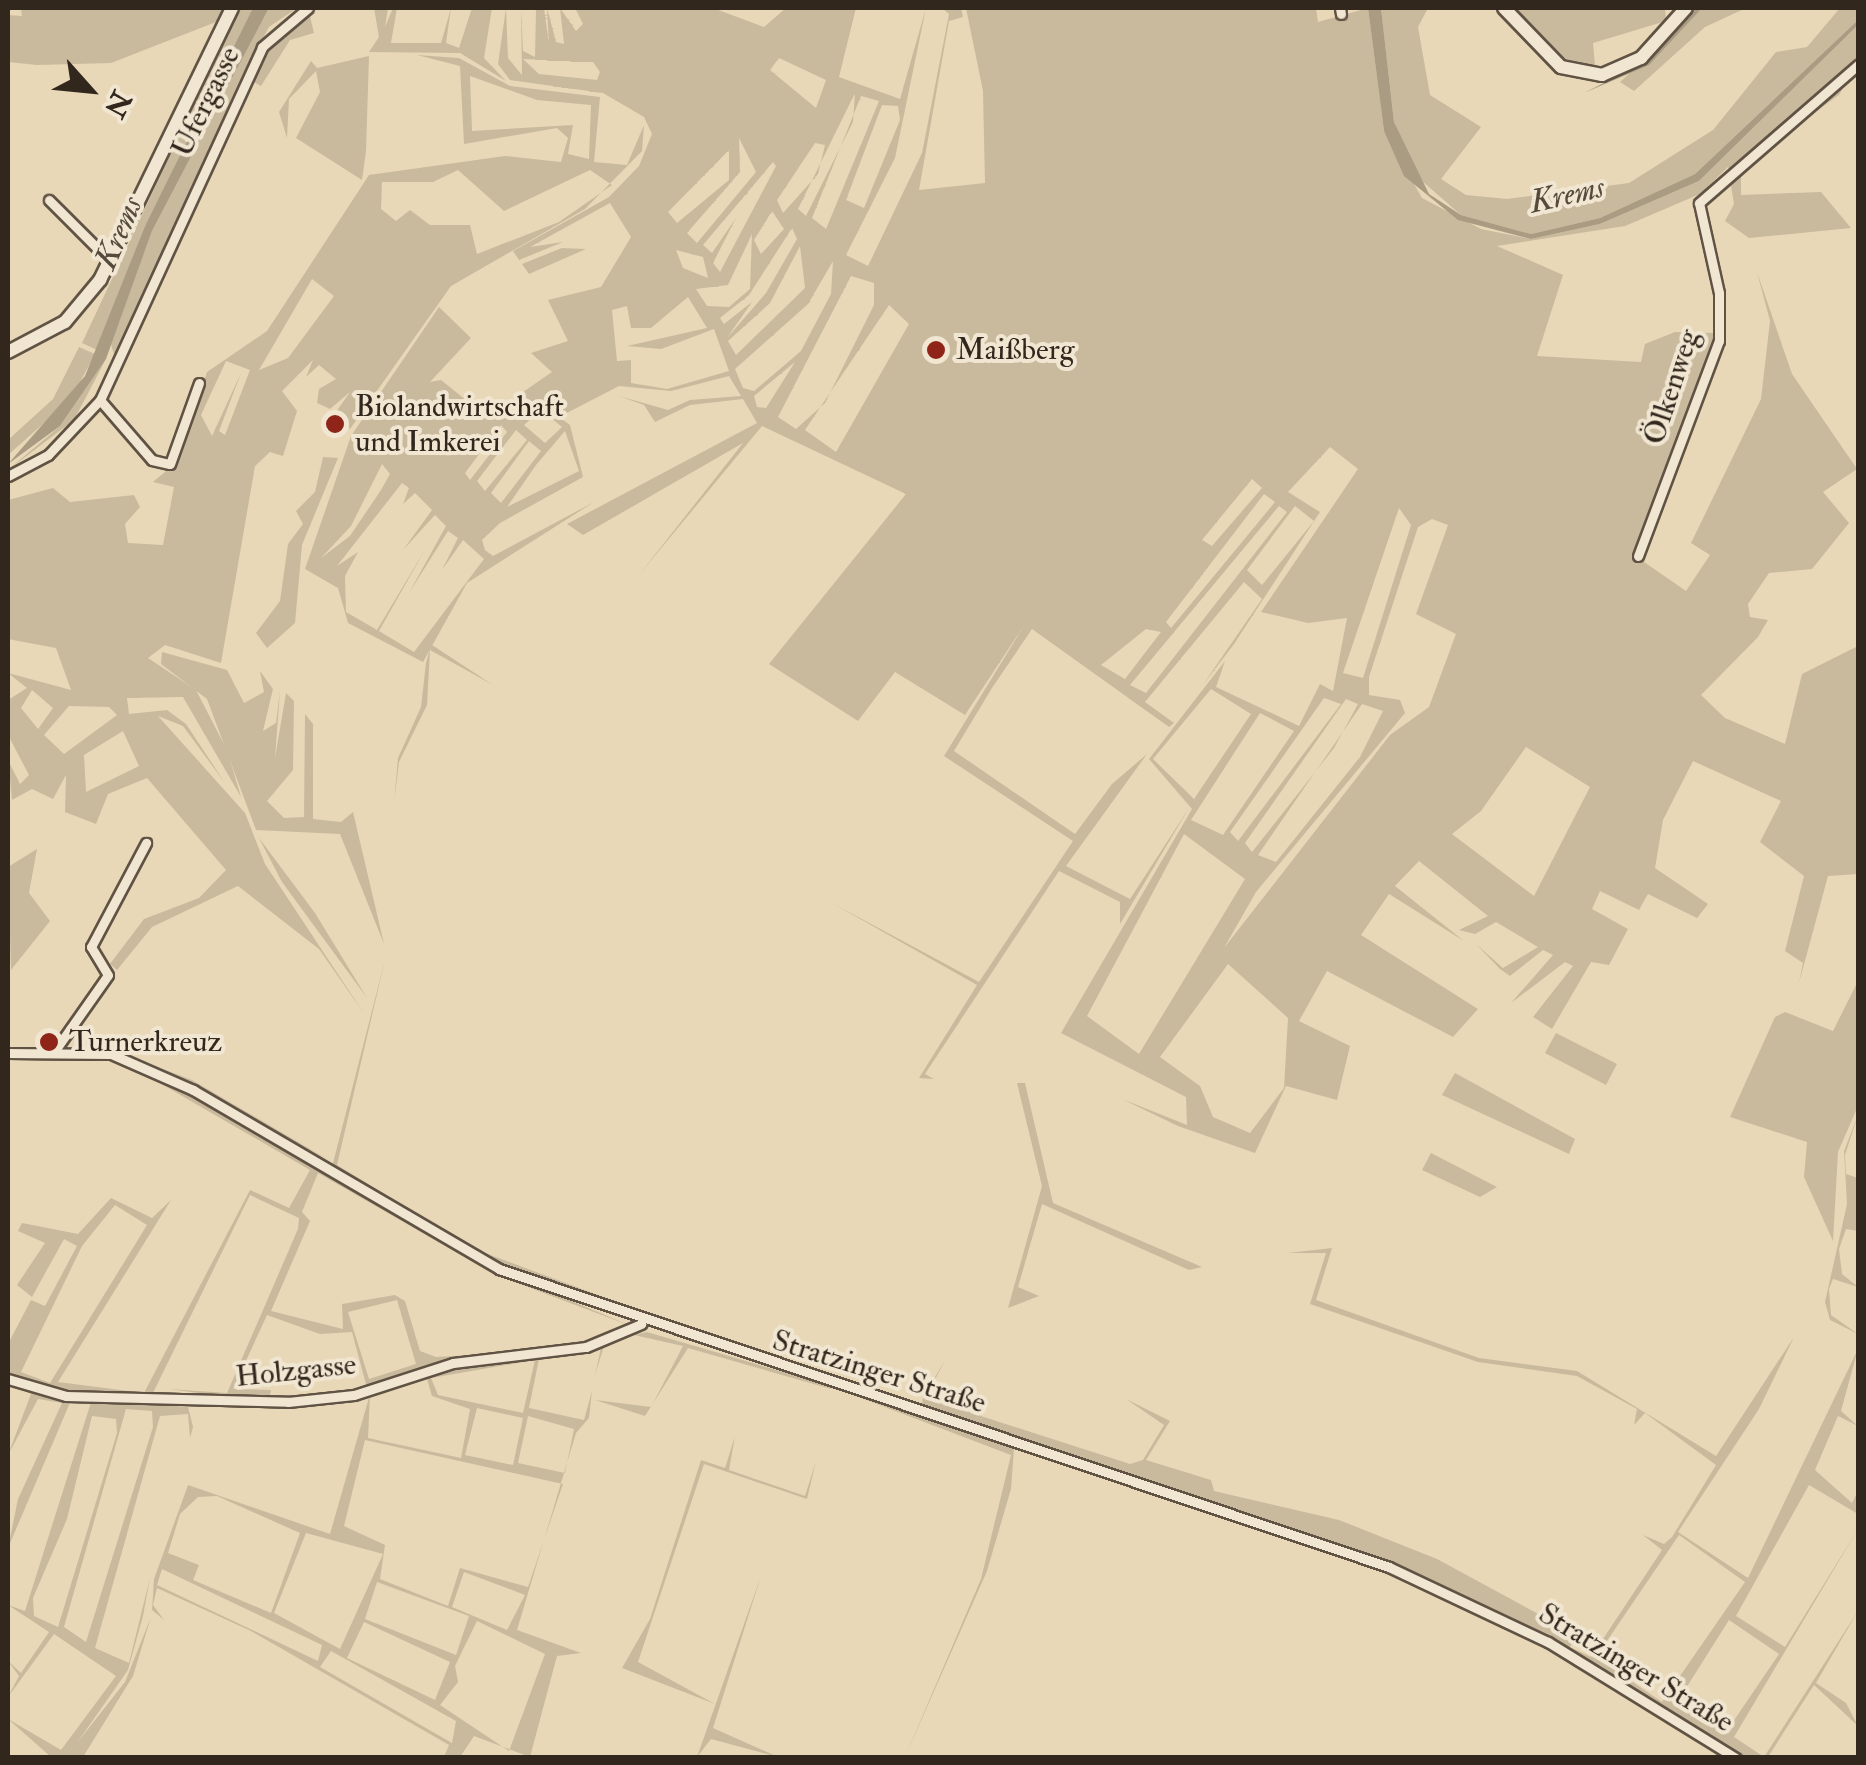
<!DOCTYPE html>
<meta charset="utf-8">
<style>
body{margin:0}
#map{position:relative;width:1866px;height:1765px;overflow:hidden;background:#e8d8b8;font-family:"IM FELL Double Pica",serif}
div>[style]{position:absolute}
.green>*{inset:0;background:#c9ba9e}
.water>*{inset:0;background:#aa9c83}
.roads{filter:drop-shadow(2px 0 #605344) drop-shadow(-2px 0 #605344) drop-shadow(0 2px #605344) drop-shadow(0 -2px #605344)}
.minor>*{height:9px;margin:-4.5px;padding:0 4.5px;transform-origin:4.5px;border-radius:4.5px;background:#f0e6d1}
.secondary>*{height:12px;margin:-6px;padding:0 6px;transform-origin:6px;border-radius:6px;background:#f0e6d1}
.dots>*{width:28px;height:28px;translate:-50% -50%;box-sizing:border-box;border:5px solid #f0e6d1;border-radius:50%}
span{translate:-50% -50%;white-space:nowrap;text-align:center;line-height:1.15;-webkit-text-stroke:8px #f0e6d1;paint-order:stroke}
.street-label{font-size:30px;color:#32271d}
.poi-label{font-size:30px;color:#32271d}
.left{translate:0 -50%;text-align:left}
.water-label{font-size:32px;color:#564a3c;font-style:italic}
.frame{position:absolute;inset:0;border:10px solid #32271d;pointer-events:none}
.north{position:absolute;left:40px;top:40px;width:100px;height:100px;-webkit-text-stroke:8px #f0e6d1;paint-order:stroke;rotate:117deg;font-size:28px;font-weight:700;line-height:40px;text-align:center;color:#32271d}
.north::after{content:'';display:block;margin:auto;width:35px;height:45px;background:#32271d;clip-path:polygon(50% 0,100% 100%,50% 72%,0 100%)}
</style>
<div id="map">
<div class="green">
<i style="clip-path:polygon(21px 8px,223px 8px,216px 22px,111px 63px,37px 65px,8px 62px,8px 15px,22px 16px)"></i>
<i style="clip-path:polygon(239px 8px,253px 8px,244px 33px,145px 226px,97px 350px,82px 343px)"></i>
<i style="clip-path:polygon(269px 8px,297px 8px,269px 27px,242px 76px,115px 358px,111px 344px,152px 231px)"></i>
<i style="clip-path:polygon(374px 8px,388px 8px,385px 27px,393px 8px,397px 8px,391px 43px,441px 43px,451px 8px,446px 43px,459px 48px,472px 8px,492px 8px,484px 58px,506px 81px,460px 53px,369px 52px,379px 37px)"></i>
<i style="clip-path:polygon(evenodd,506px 8px,508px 58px,522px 75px,521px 8px,523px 51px,535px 57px,536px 8px,544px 8px,549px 45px,547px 8px,556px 42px,564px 44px,560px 8px,576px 31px,583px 24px,575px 8px,713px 8px,764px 27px,786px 8px,856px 8px,839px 77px,900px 99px,926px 8px,895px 158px,846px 255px,868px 266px,922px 153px,949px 14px,942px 8px,961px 8px,963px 17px,949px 21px,919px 190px,985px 183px,983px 91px,966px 8px,1316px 8px,1318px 22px,1368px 8px,1384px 131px,1422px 198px,1481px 229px,1531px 239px,1600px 224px,1699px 181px,1858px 25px,1858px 62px,1839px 95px,1741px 165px,1741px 195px,1821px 192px,1851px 228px,1749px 238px,1725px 221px,1734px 204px,1728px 167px,1700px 194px,1625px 226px,1497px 246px,1563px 275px,1537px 356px,1641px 362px,1645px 344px,1675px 332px,1715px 333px,1634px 555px,1686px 591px,1710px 555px,1691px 543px,1761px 399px,1770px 321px,1757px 272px,1792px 374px,1857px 469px,1823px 492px,1849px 523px,1812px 569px,1769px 573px,1748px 604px,1750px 617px,1768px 620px,1758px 637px,1701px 695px,1725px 718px,1785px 744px,1802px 674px,1858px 646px,1858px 874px,1828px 876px,1799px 983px,1803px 963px,1785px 951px,1804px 876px,1760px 842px,1781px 801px,1693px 761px,1663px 820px,1655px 868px,1708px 904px,1697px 918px,1648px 894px,1639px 910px,1600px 891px,1592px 909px,1628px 929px,1609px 965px,1591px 962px,1552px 1029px,1533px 1017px,1573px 966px,1565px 962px,1511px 1003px,1553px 955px,1543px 950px,1510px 976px,1500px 969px,1476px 944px,1503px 968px,1538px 947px,1496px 922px,1475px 934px,1459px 930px,1488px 916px,1419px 861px,1395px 886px,1464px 941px,1389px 894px,1361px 935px,1478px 1009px,1453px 1037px,1327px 971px,1299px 1021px,1350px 1046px,1337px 1100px,1286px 1086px,1255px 1153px,1178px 1126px,1122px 1099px,1187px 1125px,1186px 1097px,1061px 1033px,1192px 809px,1149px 759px,1225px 661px,1216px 687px,1299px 726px,1320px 684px,1333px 691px,1347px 618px,1308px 623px,1261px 612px,1358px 469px,1330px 447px,1288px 492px,1320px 512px,1234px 644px,1202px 686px,1262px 599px,1244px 582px,1145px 702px,1174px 723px,1169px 727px,1032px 629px,992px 688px,954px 751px,1075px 834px,1112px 784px,1147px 754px,1066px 866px,1130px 899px,1189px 808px,1120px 924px,1120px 902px,1059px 871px,925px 1074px,934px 1079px,919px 1078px,977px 985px,832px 903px,979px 982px,1073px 841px,944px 756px,1025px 624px,965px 715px,895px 672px,858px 721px,769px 664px,906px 494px,762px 426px,639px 575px,743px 443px,583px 535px,567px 524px,757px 423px,743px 399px,690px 405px,655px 422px,644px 405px,619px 396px,668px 410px,690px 400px,741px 396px,729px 376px,671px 391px,619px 386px,559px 417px,570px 425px,583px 477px,500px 523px,482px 540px,485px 550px,493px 556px,594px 502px,467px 583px,423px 662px,348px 623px,338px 588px,305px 569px,351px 436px,439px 307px,471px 338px,430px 382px,441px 380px,487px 417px,552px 372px,531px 353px,568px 341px,548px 300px,601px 287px,631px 237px,610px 203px,530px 247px,563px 242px,519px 260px,513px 251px,609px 197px,639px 166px,652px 134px,644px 117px,603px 93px,510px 80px,498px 64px,506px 8px,779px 58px,826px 80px,816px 108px,770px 70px,779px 58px,506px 8px,523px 59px,593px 62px,600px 72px,597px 80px,539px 74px,523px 59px,506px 8px,855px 93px,853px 122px,806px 216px,798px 209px,855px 93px,506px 8px,861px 96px,879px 101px,826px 229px,812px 218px,861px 96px,506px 8px,882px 105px,898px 106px,900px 120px,864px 208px,846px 200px,882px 105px,506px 8px,739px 138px,756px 172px,697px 243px,687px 233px,740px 172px,739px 138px,506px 8px,815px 143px,825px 145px,818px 174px,783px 213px,777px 200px,815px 143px,506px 8px,729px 150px,729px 180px,677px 223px,668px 212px,729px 150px,506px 8px,773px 162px,776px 166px,720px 272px,713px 263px,736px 218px,712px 253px,703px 245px,773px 162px,506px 8px,772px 211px,784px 229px,761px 254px,754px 240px,772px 211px,506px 8px,792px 228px,797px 239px,766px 293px,727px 338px,752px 302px,724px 324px,720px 318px,749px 295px,792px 228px,506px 8px,752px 234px,750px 289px,729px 307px,707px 306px,696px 289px,728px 285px,752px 234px,506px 8px,800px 246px,805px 288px,736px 355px,728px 341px,770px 303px,800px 246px,506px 8px,676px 250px,703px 257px,708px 278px,683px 268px,676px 250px,506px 8px,833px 261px,831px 294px,801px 351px,754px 391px,743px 388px,735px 369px,808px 304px,833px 261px,506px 8px,851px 276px,874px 283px,874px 305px,825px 403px,796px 429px,778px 417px,851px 276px,506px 8px,688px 297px,707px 328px,627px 346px,661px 349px,714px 329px,729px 371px,667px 389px,631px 383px,631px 360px,617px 361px,612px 310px,627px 306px,631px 328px,651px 328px,688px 297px,506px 8px,889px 305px,909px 324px,836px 452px,805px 430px,889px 305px,506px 8px,795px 362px,766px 408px,757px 407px,754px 396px,795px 362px,506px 8px,522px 394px,562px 427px,545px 443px,524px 425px,534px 416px,498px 417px,522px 394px,506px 8px,501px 425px,507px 432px,470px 480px,465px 473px,501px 425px,506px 8px,516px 430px,527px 440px,485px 491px,477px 481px,516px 430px,506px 8px,565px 431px,579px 471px,507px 507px,536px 465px,565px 431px,506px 8px,529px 441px,541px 451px,501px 503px,491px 493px,529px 441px,506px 8px,382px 464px,390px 474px,381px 490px,350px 536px,321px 558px,351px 526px,382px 464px,506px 8px,1252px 479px,1262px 488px,1212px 546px,1202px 540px,1252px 479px,506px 8px,402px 483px,409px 488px,403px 504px,415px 493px,432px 510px,403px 550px,435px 515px,446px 526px,409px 593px,448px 531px,458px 538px,442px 570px,463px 540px,484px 559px,414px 652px,379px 631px,426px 548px,377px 630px,346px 612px,345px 576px,358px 552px,337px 566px,402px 483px,506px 8px,1264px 494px,1275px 502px,1171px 628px,1166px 622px,1264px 494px,506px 8px,1279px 506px,1287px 512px,1146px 693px,1130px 685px,1279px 506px,506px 8px,1295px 506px,1314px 521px,1262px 585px,1247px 570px,1295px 506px,506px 8px,1399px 508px,1411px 525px,1363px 678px,1343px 673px,1399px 508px,506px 8px,1432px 519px,1448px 525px,1416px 614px,1456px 634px,1429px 707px,1390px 735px,1224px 948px,1256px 892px,1405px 713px,1400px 700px,1369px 695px,1369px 677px,1418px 527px,1432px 519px,506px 8px,1146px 629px,1161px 632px,1125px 679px,1101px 665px,1146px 629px,506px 8px,1211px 689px,1251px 714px,1194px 799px,1153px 759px,1211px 689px,506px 8px,1324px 698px,1341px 704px,1238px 841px,1230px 832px,1324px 698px,506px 8px,1346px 699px,1358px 704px,1334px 748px,1252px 852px,1245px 843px,1346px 699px,506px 8px,1362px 704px,1383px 711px,1360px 757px,1276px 862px,1258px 855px,1362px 704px,506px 8px,1260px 713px,1294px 731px,1223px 835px,1191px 820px,1260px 713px,506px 8px,1526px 747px,1590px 787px,1534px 896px,1452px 834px,1481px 811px,1526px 747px,506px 8px,1184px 834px,1245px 879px,1139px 1054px,1087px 1016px,1184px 834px,506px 8px,1228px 964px,1288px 1018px,1284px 1088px,1250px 1133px,1213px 1117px,1200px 1086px,1160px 1057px,1228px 964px)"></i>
<i style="clip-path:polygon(1381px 8px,1428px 8px,1418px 27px,1430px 95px,1481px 127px,1441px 179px,1466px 195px,1507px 199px,1629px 183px,1713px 130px,1776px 52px,1807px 47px,1840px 8px,1858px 8px,1858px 20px,1695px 174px,1600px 218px,1531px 234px,1461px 215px,1414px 174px,1394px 122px)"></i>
<i style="clip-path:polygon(1513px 8px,1665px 8px,1666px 21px,1593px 43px,1595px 65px,1579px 67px,1542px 44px)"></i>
<i style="clip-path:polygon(1702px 8px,1746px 8px,1705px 27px,1634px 91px,1620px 82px)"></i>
<i style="clip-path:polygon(309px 12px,314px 33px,290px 40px,261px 86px,250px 80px,273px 35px)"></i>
<i style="clip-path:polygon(evenodd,417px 55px,459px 58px,510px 86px,600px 97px,594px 162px,627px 165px,644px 125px,642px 151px,585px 209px,451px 286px,350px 429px,336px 412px,350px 392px,330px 409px,317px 403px,319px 389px,336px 379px,319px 365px,306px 377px,313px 360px,282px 391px,297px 411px,283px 456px,270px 452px,255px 466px,221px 663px,165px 645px,148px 658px,196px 690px,227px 750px,241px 797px,183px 697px,127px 698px,129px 714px,167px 710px,186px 724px,225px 783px,183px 726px,158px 716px,245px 813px,265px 864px,365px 1015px,319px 949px,238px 886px,152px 927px,117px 970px,110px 964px,144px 919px,199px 898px,226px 870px,147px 778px,108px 794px,96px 824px,65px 812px,66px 775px,53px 799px,32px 789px,12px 800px,8px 760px,20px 784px,29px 775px,8px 735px,8px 700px,27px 688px,8px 673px,71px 690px,56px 648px,8px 639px,8px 500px,53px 488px,70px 502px,134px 495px,140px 507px,125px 524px,128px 543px,163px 545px,174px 487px,153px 482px,178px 461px,207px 372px,267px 331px,369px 175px,505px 156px,561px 162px,568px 138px,557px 128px,464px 144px,460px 66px,417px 55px,470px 76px,537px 100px,591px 105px,589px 159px,568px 154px,573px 125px,472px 131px,470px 76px,417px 55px,458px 170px,504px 211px,590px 170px,612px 185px,559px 222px,477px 254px,470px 225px,430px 225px,410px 210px,396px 221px,381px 209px,382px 182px,433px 182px,458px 170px,417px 55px,312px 279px,334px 296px,288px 358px,259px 370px,312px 279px,417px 55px,226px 361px,250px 370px,225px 435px,219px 431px,241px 373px,212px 436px,201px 415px,226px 361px,417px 55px,32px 690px,53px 708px,38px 729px,21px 708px,32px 690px,417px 55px,69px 706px,109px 707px,117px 715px,64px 754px,44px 735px,69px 706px,417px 55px,123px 731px,139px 766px,86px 792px,84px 755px,123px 731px)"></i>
<i style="clip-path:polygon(369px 56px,366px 151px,362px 180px,296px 138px,320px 92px,316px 71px,289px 99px,287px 138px,279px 112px,311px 61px,317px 68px)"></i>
<i style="clip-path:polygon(562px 248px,586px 249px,529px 274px,522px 264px)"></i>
<i style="clip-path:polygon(79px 347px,95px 354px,71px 399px,8px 455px,8px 440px,53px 399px)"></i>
<i style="clip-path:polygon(106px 359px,74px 420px,8px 470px,60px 426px)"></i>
<i style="clip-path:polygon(323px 457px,338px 458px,302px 545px,295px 623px,267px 648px,256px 633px,280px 601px,288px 544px,303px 524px,296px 511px,315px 492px)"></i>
<i style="clip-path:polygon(432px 645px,493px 685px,430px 650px,427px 705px,399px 762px,394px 803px,398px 758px,421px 707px,426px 663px,429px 652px)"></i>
<i style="clip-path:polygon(162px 652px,227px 670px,244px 703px,264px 692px,260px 671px,273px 689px,263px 731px,276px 723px,280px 690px,275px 758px,286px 693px,294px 701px,293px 770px,267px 801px,284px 818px,304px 817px,305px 714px,313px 724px,313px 819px,341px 822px,353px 812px,384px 944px,340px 834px,256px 830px,207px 699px,161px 664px)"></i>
<i style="clip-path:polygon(259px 838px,315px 913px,367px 998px,282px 882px)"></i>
<i style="clip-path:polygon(37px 849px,29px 893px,50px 921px,11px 970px,8px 867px)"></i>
<i style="clip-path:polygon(385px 960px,337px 1165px,474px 1249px,717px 1339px,500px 1266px,332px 1167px)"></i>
<i style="clip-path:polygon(1858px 981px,1858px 1106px,1838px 1152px,1833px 1241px,1804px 1177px,1807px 1142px,1730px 1117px,1775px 1017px,1785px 1012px,1833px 1031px)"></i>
<i style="clip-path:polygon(1556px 1033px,1617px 1064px,1606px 1085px,1545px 1053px)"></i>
<i style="clip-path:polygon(113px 1050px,192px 1080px,327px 1159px,195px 1087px)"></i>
<i style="clip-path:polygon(evenodd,132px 1067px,192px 1094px,469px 1258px,631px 1326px,496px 1275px,318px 1173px,302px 1212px,310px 1221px,271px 1311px,343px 1329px,342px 1304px,395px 1295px,405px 1301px,420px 1351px,436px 1357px,559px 1350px,453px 1361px,367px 1388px,352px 1332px,320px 1334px,267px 1315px,233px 1389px,271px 1390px,269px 1401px,197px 1402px,198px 1393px,169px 1389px,227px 1393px,298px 1229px,299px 1218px,250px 1195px,150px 1399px,65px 1394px,8px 1376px,8px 1344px,31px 1300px,45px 1306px,77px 1246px,64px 1239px,32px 1297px,17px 1285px,45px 1243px,18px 1231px,22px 1223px,78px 1234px,111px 1198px,152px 1218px,171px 1200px,58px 1382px,144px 1393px,250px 1190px,289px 1208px,310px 1170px,132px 1067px,115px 1205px,147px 1225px,50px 1383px,21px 1372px,82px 1246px,115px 1205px,132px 1067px,397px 1300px,416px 1364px,369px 1379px,348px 1312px,397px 1300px)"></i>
<i style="clip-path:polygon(1455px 1073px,1575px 1139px,1569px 1154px,1442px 1095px)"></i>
<i style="clip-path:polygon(1017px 1083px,1025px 1083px,1053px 1203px,1202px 1267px,1189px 1270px,1042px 1204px,1018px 1287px,1039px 1296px,1008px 1308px,1042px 1186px)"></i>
<i style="clip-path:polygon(1858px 1115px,1845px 1155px,1846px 1174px,1858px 1178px,1858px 1231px,1846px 1229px,1839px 1249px,1842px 1274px,1858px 1287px,1833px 1279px,1829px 1289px,1831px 1315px,1858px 1334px,1830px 1320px,1825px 1302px,1847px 1204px,1844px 1151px)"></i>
<i style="clip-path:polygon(1431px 1153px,1497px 1187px,1480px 1197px,1422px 1170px)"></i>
<i style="clip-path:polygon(evenodd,1332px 1248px,1316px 1300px,1479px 1358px,1577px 1371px,1716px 1456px,1794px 1337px,1759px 1409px,1678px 1532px,1748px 1578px,1858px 1349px,1841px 1411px,1858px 1426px,1838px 1416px,1815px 1470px,1852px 1503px,1858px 1491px,1858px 1514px,1809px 1485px,1736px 1616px,1785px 1647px,1858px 1529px,1734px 1737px,1764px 1757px,1858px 1611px,1816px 1683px,1846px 1703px,1858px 1726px,1814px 1685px,1768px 1757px,1743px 1757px,1568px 1650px,1391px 1564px,922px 1404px,923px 1397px,946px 1359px,925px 1398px,1130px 1464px,1143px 1460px,1164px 1425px,1126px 1399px,1170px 1421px,1146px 1460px,1211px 1480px,1214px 1491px,1339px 1520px,1437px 1559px,1577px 1635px,1570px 1647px,1591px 1657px,1662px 1550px,1643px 1535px,1664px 1544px,1672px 1537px,1716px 1465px,1645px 1413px,1634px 1425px,1637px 1409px,1577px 1376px,1478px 1362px,1310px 1304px,1326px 1253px,1288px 1253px,1332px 1248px,1679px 1535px,1745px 1582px,1662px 1702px,1596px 1657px,1679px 1535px,1332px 1248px,1729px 1620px,1779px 1654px,1724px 1735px,1681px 1696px,1729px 1620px)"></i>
<i style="clip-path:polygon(647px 1332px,828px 1385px,831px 1389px,688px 1348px,645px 1416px,595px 1400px,651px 1407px,683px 1346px,634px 1335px)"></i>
<i style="clip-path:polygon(evenodd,604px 1346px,595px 1375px,601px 1348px,539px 1359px,529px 1408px,584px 1420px,592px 1391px,589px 1418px,576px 1433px,517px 1630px,581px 1653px,557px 1656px,530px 1757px,474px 1736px,460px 1757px,444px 1757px,449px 1745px,251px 1631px,157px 1588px,153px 1605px,164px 1620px,152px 1610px,154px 1579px,188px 1485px,330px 1534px,370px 1394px,368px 1438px,461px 1458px,470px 1409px,432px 1396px,425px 1372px,604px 1346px,535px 1360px,523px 1413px,438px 1395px,431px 1378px,535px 1360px,604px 1346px,477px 1408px,523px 1418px,513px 1465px,465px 1455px,477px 1408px,604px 1346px,528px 1416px,574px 1429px,565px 1473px,518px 1463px,528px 1416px,604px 1346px,365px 1440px,563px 1484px,528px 1587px,460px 1568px,448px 1606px,380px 1579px,385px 1545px,344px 1526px,365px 1440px,604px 1346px,217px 1496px,300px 1533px,271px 1613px,193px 1580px,199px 1565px,168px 1553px,180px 1514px,198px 1497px,217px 1496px,604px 1346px,306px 1533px,383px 1554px,340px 1649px,274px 1613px,306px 1533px,604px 1346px,162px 1569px,322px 1645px,318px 1661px,157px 1585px,162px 1569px,604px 1346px,464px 1572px,525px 1595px,507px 1630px,452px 1607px,464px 1572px,604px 1346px,377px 1582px,469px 1616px,456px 1655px,365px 1619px,377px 1582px,604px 1346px,477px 1621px,545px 1654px,509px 1751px,440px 1705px,458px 1682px,455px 1666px,477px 1621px,604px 1346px,364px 1622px,450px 1662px,435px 1700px,347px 1658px,364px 1622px,604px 1346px,331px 1651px,456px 1721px,452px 1743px,320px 1667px,331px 1651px)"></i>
<i style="clip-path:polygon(8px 1381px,72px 1398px,8px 1548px,18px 1499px,62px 1403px,38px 1399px,8px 1455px,31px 1394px)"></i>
<i style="clip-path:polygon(840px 1390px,1014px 1448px,1011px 1489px,987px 1571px,905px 1757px,981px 1579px,1011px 1455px)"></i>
<i style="clip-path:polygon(evenodd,92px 1399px,188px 1407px,193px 1427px,190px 1438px,188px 1414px,160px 1416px,95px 1648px,129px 1663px,150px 1578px,143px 1616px,128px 1670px,77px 1743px,125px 1682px,151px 1617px,133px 1676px,83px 1757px,51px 1757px,8px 1719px,61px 1750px,116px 1676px,54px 1634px,8px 1697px,19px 1676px,8px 1661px,21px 1673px,49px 1632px,8px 1605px,25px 1611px,92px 1399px,126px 1409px,152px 1411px,153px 1427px,86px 1642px,64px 1627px,126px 1409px,92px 1399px,92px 1416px,116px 1419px,117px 1433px,58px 1627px,34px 1616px,33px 1598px,67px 1519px,92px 1416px)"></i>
<i style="clip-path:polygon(735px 1436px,729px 1470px,805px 1496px,816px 1461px,807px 1499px,704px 1464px,638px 1662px,715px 1704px,622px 1668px,650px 1619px,701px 1460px,725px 1468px)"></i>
<i style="clip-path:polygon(761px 1576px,713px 1728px,778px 1757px,711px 1739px,697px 1757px)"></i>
</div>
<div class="water">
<i style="clip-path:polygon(253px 8px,269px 8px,152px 231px,106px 359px,60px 426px,8px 464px,85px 376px,145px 226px)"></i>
<i style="clip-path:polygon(1368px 8px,1381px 8px,1394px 122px,1429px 194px,1461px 215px,1531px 234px,1600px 218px,1695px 174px,1858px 20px,1858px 25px,1699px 181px,1600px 224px,1531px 239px,1458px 220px,1404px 176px,1384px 131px)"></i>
<i style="clip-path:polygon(1693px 8px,1702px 8px,1649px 65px,1584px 93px,1645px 62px)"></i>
</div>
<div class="roads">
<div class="minor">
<i style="left:1340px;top:8px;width:6px;rotate:81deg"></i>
<i style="left:49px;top:200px;width:86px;rotate:45deg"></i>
<i style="left:100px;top:400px;width:79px;rotate:49.1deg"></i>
<i style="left:152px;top:460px;width:18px;rotate:13deg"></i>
<i style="left:170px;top:464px;width:86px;rotate:-70.3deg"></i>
<i style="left:8px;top:476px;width:45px;rotate:-27.7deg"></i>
<i style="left:48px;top:455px;width:76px;rotate:-46.6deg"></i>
<i style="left:100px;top:400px;width:388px;rotate:-65.3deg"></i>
<i style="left:262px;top:47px;width:60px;rotate:-40.3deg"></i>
<i style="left:1638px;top:556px;width:230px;rotate:-69.4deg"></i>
<i style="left:1719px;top:341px;width:48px;rotate:-90deg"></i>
<i style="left:1719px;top:293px;width:92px;rotate:-102.5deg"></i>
<i style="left:1699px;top:203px;width:211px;rotate:-41deg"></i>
<i style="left:56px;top:1049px;width:90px;rotate:-54.9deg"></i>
<i style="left:108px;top:975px;width:33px;rotate:-121deg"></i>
<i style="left:91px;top:947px;width:118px;rotate:-62.1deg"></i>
<i style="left:8px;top:1053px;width:103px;rotate:0.6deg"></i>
<i style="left:111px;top:1054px;width:90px;rotate:23.7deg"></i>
<i style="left:193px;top:1090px;width:355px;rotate:30.3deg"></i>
<i style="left:499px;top:1269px;width:939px;rotate:18.51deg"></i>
<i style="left:1389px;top:1567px;width:176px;rotate:25.3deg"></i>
<i style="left:1548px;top:1642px;width:221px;rotate:31.7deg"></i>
<i style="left:8px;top:1379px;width:60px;rotate:16.3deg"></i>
<i style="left:66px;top:1396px;width:222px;rotate:1.5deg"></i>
<i style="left:288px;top:1402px;width:66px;rotate:-6.1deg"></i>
<i style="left:354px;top:1395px;width:104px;rotate:-17.9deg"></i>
<i style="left:453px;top:1363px;width:134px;rotate:-6.9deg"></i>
<i style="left:586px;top:1347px;width:60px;rotate:-22.7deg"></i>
</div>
<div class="secondary">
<i style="left:1504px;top:8px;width:82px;rotate:46deg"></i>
<i style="left:1561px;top:67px;width:42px;rotate:11deg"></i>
<i style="left:1602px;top:75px;width:43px;rotate:-23.6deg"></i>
<i style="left:1641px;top:58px;width:67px;rotate:-48deg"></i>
<i style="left:8px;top:352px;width:64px;rotate:-27.8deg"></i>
<i style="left:65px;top:322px;width:55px;rotate:-50.2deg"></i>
<i style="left:100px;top:280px;width:302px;rotate:-64.1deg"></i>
</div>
</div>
<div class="dots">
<i style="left:936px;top:350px;background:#8f2418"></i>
<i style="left:335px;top:424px;background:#8f2418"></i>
<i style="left:49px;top:1042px;background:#8f2418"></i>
</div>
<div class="street-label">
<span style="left:206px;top:102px;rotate:-64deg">Ufergasse</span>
<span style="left:1672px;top:387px;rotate:-72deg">Ölkenweg</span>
<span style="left:296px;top:1371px;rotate:-6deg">Holzgasse</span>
<span style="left:879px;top:1372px;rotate:17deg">Stratzinger Straße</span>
<span style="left:1636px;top:1668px;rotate:31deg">Stratzinger Straße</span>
</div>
<div class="poi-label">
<span class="left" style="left:956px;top:350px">Maißberg</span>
<span class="left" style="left:355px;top:424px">Biolandwirtschaft<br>und Imkerei</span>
<span class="left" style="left:69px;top:1042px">Turnerkreuz</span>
</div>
<div class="water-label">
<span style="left:1567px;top:195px;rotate:-13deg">Krems</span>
<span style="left:119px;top:233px;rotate:-67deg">Krems</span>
</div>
<div class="frame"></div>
<div class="north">N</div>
</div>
